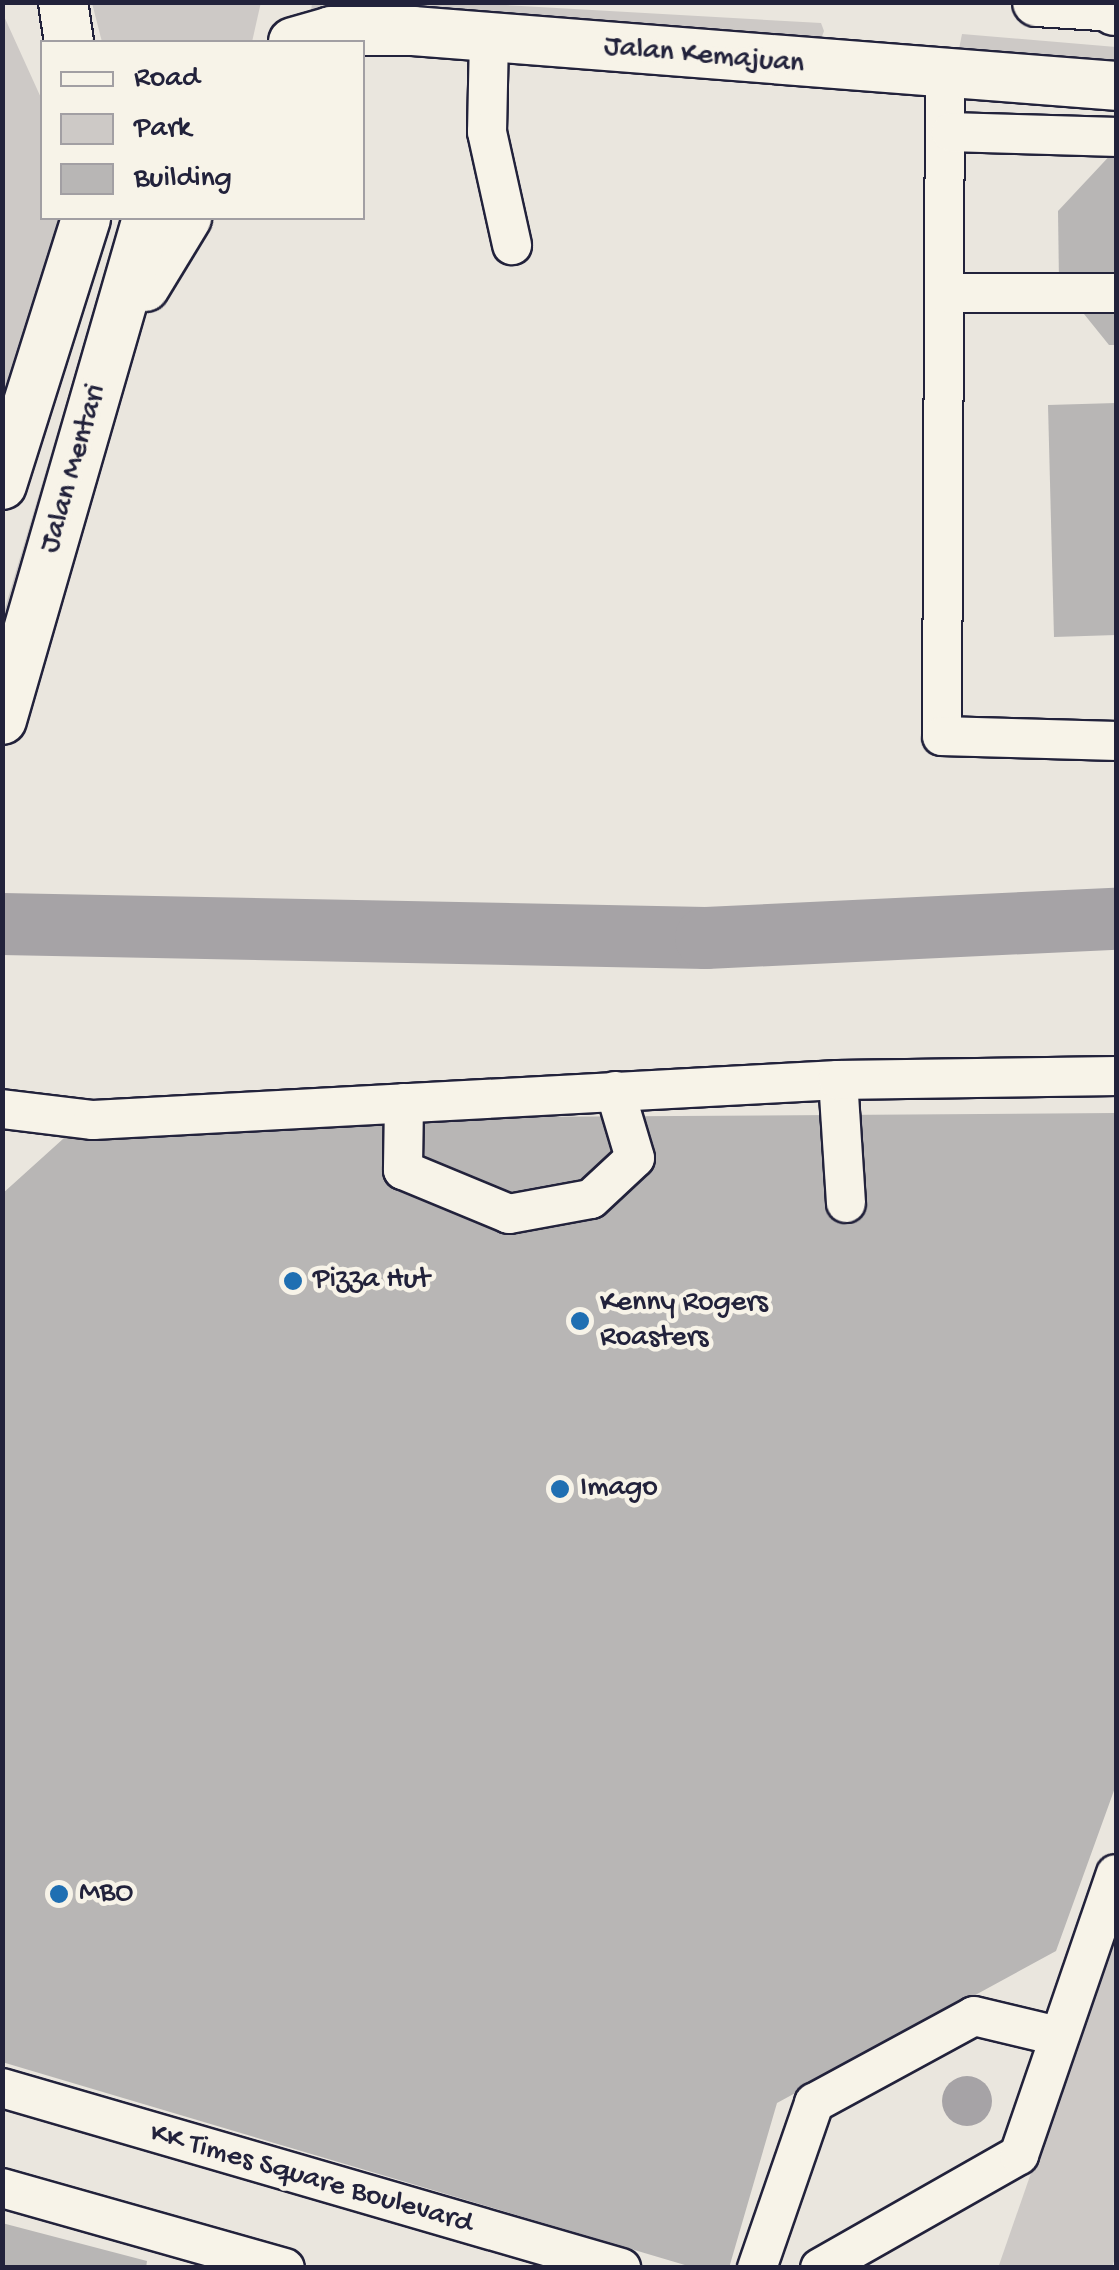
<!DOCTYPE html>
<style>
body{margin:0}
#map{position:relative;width:1119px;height:2270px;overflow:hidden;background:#eae6de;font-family:"Gochi Hand",sans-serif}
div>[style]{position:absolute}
.green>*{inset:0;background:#cdc9c6}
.water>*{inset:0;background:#a6a3a6}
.round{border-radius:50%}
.river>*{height:62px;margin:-31px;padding:0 31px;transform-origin:31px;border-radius:31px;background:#a6a3a6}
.building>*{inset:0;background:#b8b6b5}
.roads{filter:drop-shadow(2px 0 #22223b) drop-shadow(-2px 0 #22223b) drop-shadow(0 2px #22223b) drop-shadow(0 -2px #22223b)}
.minor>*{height:38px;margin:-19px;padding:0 19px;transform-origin:19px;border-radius:19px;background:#f7f3e8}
.major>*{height:48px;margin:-24px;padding:0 24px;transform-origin:24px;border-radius:24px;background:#f7f3e8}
.highway>*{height:55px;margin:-27.5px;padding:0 27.5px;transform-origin:27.5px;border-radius:27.5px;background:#f7f3e8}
.dots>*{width:28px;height:28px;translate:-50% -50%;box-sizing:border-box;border:5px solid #f7f3e8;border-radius:50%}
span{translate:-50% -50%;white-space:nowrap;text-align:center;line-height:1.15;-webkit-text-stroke:9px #f7f3e8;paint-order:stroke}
.street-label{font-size:30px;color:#22223b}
.poi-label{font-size:30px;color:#22223b}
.left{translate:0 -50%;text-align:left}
.frame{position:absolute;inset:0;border:5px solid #22223b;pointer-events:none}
.legend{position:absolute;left:40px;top:40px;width:325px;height:180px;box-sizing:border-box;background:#f7f3e8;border:2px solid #a29fa3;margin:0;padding:12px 18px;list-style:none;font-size:30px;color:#22223b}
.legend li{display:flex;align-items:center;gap:20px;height:50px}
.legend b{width:50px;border:2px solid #a29fa3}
</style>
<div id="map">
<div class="green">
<i style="clip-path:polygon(261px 2px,252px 42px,102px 42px,92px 3px)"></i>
<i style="clip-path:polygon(453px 2px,821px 23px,824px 31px,821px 39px,311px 12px,312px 3px)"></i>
<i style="clip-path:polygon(3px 14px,42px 100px,42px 218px,62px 218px,3px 404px)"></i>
<i style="clip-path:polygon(962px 34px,1116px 47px,1116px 66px,959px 49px)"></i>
<i style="clip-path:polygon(121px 218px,134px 218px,3px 661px,3px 615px)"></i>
<i style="clip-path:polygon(1116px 1928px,1116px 2255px,1112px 2267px,998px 2268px)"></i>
</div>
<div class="water">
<i class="round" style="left:942px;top:2076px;width:50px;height:50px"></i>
</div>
<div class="river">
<i style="left:2px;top:924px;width:704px;rotate:1.14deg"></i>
<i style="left:706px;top:938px;width:410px;rotate:-2.7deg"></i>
</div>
<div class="building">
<i style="clip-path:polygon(1116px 149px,1116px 345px,1109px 345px,1059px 283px,1058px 211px)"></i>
<i style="clip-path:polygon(1116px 403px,1116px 635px,1054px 637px,1048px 405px)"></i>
<i style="clip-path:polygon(1116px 1113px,1116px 1785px,1056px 1951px,777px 2103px,729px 2268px,695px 2268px,2px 2062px,2px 1194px,84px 1120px)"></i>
<i style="clip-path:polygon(2px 2223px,147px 2261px,146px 2268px,2px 2268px)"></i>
</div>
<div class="roads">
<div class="minor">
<i style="left:489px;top:37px;width:95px;rotate:91.2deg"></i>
<i style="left:487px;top:132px;width:116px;rotate:77.5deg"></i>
<i style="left:945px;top:73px;width:663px;rotate:90.26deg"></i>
<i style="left:942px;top:736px;width:174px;rotate:1.6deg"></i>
<i style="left:951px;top:132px;width:165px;rotate:1.7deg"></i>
<i style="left:947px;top:293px;width:169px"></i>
<i style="left:404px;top:1103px;width:67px;rotate:90.9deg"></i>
<i style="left:403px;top:1170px;width:115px;rotate:22.5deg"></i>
<i style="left:509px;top:1214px;width:83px;rotate:-10.4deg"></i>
<i style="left:591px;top:1199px;width:60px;rotate:-43deg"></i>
<i style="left:635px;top:1158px;width:70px;rotate:-106.6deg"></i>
<i style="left:2px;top:1109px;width:92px;rotate:6.9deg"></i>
<i style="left:93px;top:1120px;width:746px;rotate:-3.07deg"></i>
<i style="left:846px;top:1203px;width:123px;rotate:-93.7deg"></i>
<i style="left:838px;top:1080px;width:278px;rotate:-0.8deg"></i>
<i style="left:2px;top:2088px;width:645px;rotate:16.21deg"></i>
<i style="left:2px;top:2188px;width:294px;rotate:15.8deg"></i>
<i style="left:757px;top:2268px;width:175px;rotate:-70.9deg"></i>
<i style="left:814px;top:2103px;width:182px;rotate:-28.5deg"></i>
<i style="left:974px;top:2016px;width:85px;rotate:13.5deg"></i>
<i style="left:820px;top:2268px;width:229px;rotate:-29.6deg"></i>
<i style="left:1019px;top:2155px;width:297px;rotate:-71deg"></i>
</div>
<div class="major">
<i style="left:63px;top:2px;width:40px;rotate:81.5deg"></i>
<i style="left:1037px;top:2px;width:79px;rotate:3.6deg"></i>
<i style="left:293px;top:42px;width:40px;rotate:-16deg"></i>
<i style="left:331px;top:31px;width:82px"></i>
<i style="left:413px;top:31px;width:705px;rotate:4.47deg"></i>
<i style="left:145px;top:287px;width:81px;rotate:-58.7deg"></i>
<i style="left:2px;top:485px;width:280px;rotate:-72.5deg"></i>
<i style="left:2px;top:720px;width:523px;rotate:-73.89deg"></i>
</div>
<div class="highway">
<i style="left:1115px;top:7px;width:1px"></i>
</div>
</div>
<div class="dots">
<i style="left:293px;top:1281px;background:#1f6fb2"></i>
<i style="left:580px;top:1321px;background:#1f6fb2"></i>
<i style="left:560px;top:1489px;background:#1f6fb2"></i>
<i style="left:59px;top:1894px;background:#1f6fb2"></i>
</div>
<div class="street-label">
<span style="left:704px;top:57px;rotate:5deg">Jalan Kemajuan</span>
<span style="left:75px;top:469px;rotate:-74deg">Jalan Mentari</span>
<span style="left:311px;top:2180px;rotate:16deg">KK Times Square Boulevard</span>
</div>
<div class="poi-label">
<span class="left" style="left:313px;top:1281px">Pizza Hut</span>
<span class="left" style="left:600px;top:1321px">Kenny Rogers<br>Roasters</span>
<span class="left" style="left:580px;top:1489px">Imago</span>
<span class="left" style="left:79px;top:1894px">MBO</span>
</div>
<div class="frame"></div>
<ul class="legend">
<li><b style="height:12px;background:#f7f3e8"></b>Road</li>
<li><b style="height:28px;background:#cdc9c6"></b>Park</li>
<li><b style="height:28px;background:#b8b6b5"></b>Building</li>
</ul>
</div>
